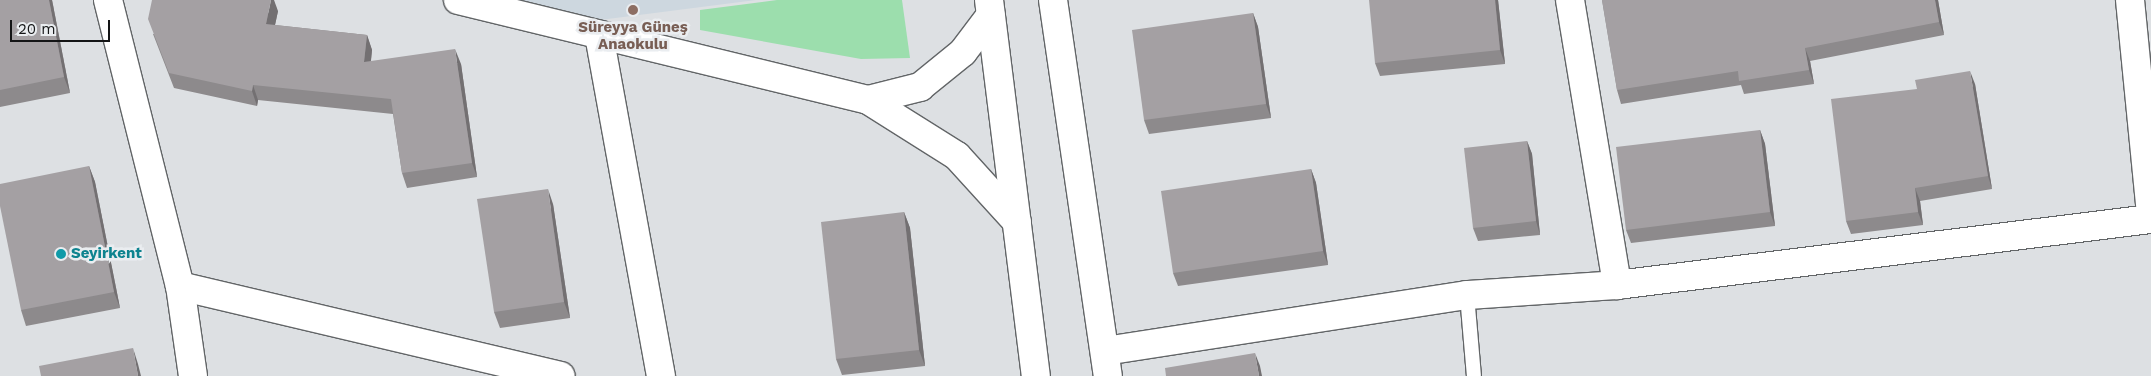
<!DOCTYPE html>
<meta charset="utf-8">
<style>
body{margin:0}
#map{position:relative;width:2151px;height:376px;overflow:hidden;background:#dde0e3;font-family:"Work Sans",sans-serif}
div>[style]{position:absolute}
.built>*{inset:0;background:#cdd7df}
.green>*{inset:0;background:#9cdead}
.roads{filter:drop-shadow(1px 0 #626567) drop-shadow(-1px 0 #626567) drop-shadow(0 1px #626567) drop-shadow(0 -1px #626567)}
.lane>*{height:14px;margin:-7px;padding:0 7px;transform-origin:7px;border-radius:7px;background:#fff}
.street>*{height:28px;margin:-14px;padding:0 14px;transform-origin:14px;border-radius:14px;background:#fff}
.secondary>*{height:28px;margin:-14px;padding:0 14px;transform-origin:14px;border-radius:14px;background:#fff}
.wall>*{inset:0;background:#8d8a8c}
.shaded-wall>*{inset:0;background:#737072}
.building>*{inset:0;background:#a4a0a3}
.dots>*{width:14px;height:14px;translate:-50% -50%;box-sizing:border-box;border:2px solid #eaedf0;border-radius:50%}
span{translate:-50% -50%;white-space:nowrap;text-align:center;line-height:1.15;-webkit-text-stroke:5px #eaedf0;paint-order:stroke}
.education-label{font-size:15px;color:#785e54;font-weight:700}
.culture-label{font-size:15px;color:#0d838f;font-weight:700}
.left{translate:0 -50%;text-align:left}
.scale{position:absolute;left:10px;top:20px;width:100px;height:22px;box-sizing:border-box;border:2px solid #141516;border-top:0;padding-left:6px;font-size:15px;line-height:18px;white-space:nowrap;color:#141516;-webkit-text-stroke:4px #eaedf0;paint-order:stroke}
</style>
<div id="map">
<div class="built">
<i style="clip-path:polygon(511px 0,756px 0,592px 21px)"></i>
</div>
<div class="green">
<i style="clip-path:polygon(777px 0,902px 0,910px 58px,861px 59px,700px 30px,700px 10px)"></i>
</div>
<div class="roads">
<div class="lane">
<i style="left:1467px;top:295px;width:81px;rotate:85.1deg"></i>
</div>
<div class="street">
<i style="left:108px;top:0;width:295px;rotate:75.9deg"></i>
<i style="left:458px;top:0;width:422px;rotate:13.7deg"></i>
<i style="left:868px;top:100px;width:105px;rotate:32.2deg"></i>
<i style="left:957px;top:156px;width:89px;rotate:47.7deg"></i>
<i style="left:1570px;top:0;width:289px;rotate:80.6deg"></i>
<i style="left:2130px;top:0;width:214px;rotate:84.4deg"></i>
<i style="left:599px;top:35px;width:347px;rotate:79.7deg"></i>
<i style="left:868px;top:100px;width:54px;rotate:-14deg"></i>
<i style="left:920px;top:87px;width:55px;rotate:-39.1deg"></i>
<i style="left:963px;top:52px;width:46px;rotate:-52.9deg"></i>
<i style="left:1105px;top:351px;width:366px;rotate:-8.8deg"></i>
<i style="left:1467px;top:295px;width:150px;rotate:-3.8deg"></i>
<i style="left:1617px;top:285px;width:538px;rotate:-7.05deg"></i>
<i style="left:193px;top:376px;width:91px;rotate:-98.2deg"></i>
<i style="left:180px;top:286px;width:391px;rotate:13.3deg"></i>
</div>
<div class="secondary">
<i style="left:989px;top:0;width:379px;rotate:82.9deg"></i>
<i style="left:1053px;top:0;width:380px;rotate:81.7deg"></i>
</div>
</div>
<div class="wall">
<i style="clip-path:polygon(0 0,52px 0,70px 93px,0 107px)"></i>
<i style="clip-path:polygon(1498px 0,1505px 64px,1380px 76px,1375px 63px)"></i>
<i style="clip-path:polygon(1602px 0,1938px 0,1944px 35px,1810px 61px,1814px 84px,1744px 94px,1741px 85px,1621px 104px,1617px 90px)"></i>
<i style="clip-path:polygon(278px 11px,275px 25px,367px 35px,372px 50px,371px 61px,461px 64px,477px 177px,407px 188px,402px 173px,393px 114px,258px 100px,257px 106px,174px 88px,153px 34px)"></i>
<i style="clip-path:polygon(1253px 13px,1258px 27px,1271px 118px,1149px 134px,1144px 120px)"></i>
<i style="clip-path:polygon(1975px 84px,1992px 189px,1920px 201px,1923px 225px,1851px 234px,1846px 221px)"></i>
<i style="clip-path:polygon(1760px 130px,1765px 144px,1775px 226px,1631px 243px,1626px 230px)"></i>
<i style="clip-path:polygon(1527px 141px,1532px 154px,1540px 235px,1478px 241px,1473px 228px)"></i>
<i style="clip-path:polygon(89px 166px,95px 182px,120px 308px,26px 326px,21px 310px)"></i>
<i style="clip-path:polygon(1311px 169px,1316px 183px,1328px 265px,1178px 286px,1173px 273px)"></i>
<i style="clip-path:polygon(553px 204px,570px 318px,500px 328px,494px 312px)"></i>
<i style="clip-path:polygon(904px 212px,910px 228px,925px 366px,842px 375px,836px 359px)"></i>
</div>
<div class="shaded-wall">
<i style="clip-path:polygon(49px 0,52px 0,70px 93px,64px 77px)"></i>
<i style="clip-path:polygon(271px 0,274px 0,278px 11px,272px 39px,266px 24px)"></i>
<i style="clip-path:polygon(1495px 0,1498px 0,1505px 64px,1500px 50px)"></i>
<i style="clip-path:polygon(1935px 0,1938px 0,1944px 35px,1939px 22px)"></i>
<i style="clip-path:polygon(1253px 13px,1258px 27px,1271px 118px,1266px 104px)"></i>
<i style="clip-path:polygon(367px 35px,372px 50px,369px 77px,364px 62px)"></i>
<i style="clip-path:polygon(1805px 48px,1810px 61px,1814px 84px,1809px 70px)"></i>
<i style="clip-path:polygon(455px 49px,461px 64px,477px 177px,472px 163px)"></i>
<i style="clip-path:polygon(1970px 71px,1975px 84px,1992px 189px,1988px 176px)"></i>
<i style="clip-path:polygon(253px 85px,258px 100px,257px 106px,252px 91px)"></i>
<i style="clip-path:polygon(1760px 130px,1765px 144px,1775px 226px,1770px 212px)"></i>
<i style="clip-path:polygon(1527px 141px,1532px 154px,1540px 235px,1536px 221px)"></i>
<i style="clip-path:polygon(89px 166px,95px 182px,120px 308px,114px 292px)"></i>
<i style="clip-path:polygon(1311px 169px,1316px 183px,1328px 265px,1323px 251px)"></i>
<i style="clip-path:polygon(1915px 188px,1920px 201px,1923px 225px,1918px 212px)"></i>
<i style="clip-path:polygon(548px 189px,553px 204px,570px 318px,564px 302px)"></i>
<i style="clip-path:polygon(904px 212px,910px 228px,925px 366px,919px 350px)"></i>
<i style="clip-path:polygon(133px 348px,138px 364px,141px 376px,138px 376px)"></i>
<i style="clip-path:polygon(1255px 353px,1260px 366px,1262px 376px,1259px 376px)"></i>
</div>
<div class="building">
<i style="clip-path:polygon(0 0,49px 0,64px 77px,0 90px)"></i>
<i style="clip-path:polygon(152px 0,271px 0,266px 24px,367px 35px,364px 62px,455px 49px,472px 163px,402px 173px,391px 99px,253px 85px,252px 91px,169px 73px,148px 19px)"></i>
<i style="clip-path:polygon(1369px 0,1495px 0,1500px 50px,1375px 63px)"></i>
<i style="clip-path:polygon(1602px 0,1935px 0,1939px 22px,1805px 48px,1809px 70px,1739px 81px,1738px 71px,1617px 90px)"></i>
<i style="clip-path:polygon(1253px 13px,1266px 104px,1144px 120px,1132px 30px)"></i>
<i style="clip-path:polygon(1970px 71px,1988px 176px,1915px 188px,1918px 212px,1846px 221px,1831px 99px,1917px 89px,1915px 80px)"></i>
<i style="clip-path:polygon(1760px 130px,1770px 212px,1626px 230px,1616px 147px)"></i>
<i style="clip-path:polygon(1527px 141px,1536px 221px,1473px 228px,1464px 148px)"></i>
<i style="clip-path:polygon(89px 166px,114px 292px,21px 310px,0 206px,0 184px)"></i>
<i style="clip-path:polygon(1311px 169px,1323px 251px,1173px 273px,1161px 191px)"></i>
<i style="clip-path:polygon(548px 189px,564px 302px,494px 312px,477px 199px)"></i>
<i style="clip-path:polygon(904px 212px,919px 350px,836px 359px,821px 222px)"></i>
<i style="clip-path:polygon(133px 348px,138px 376px,41px 376px,39px 366px)"></i>
<i style="clip-path:polygon(1255px 353px,1259px 376px,1166px 376px,1165px 368px)"></i>
</div>
<div class="dots">
<i style="left:633px;top:10px;background:#8d6e63"></i>
<i style="left:61px;top:254px;background:#0f9aa8"></i>
</div>
<div class="education-label">
<span style="left:633px;top:36px">Süreyya Güneş<br>Anaokulu</span>
</div>
<div class="culture-label">
<span class="left" style="left:71px;top:254px">Seyirkent</span>
</div>
<div class="scale">20 m</div>
</div>
